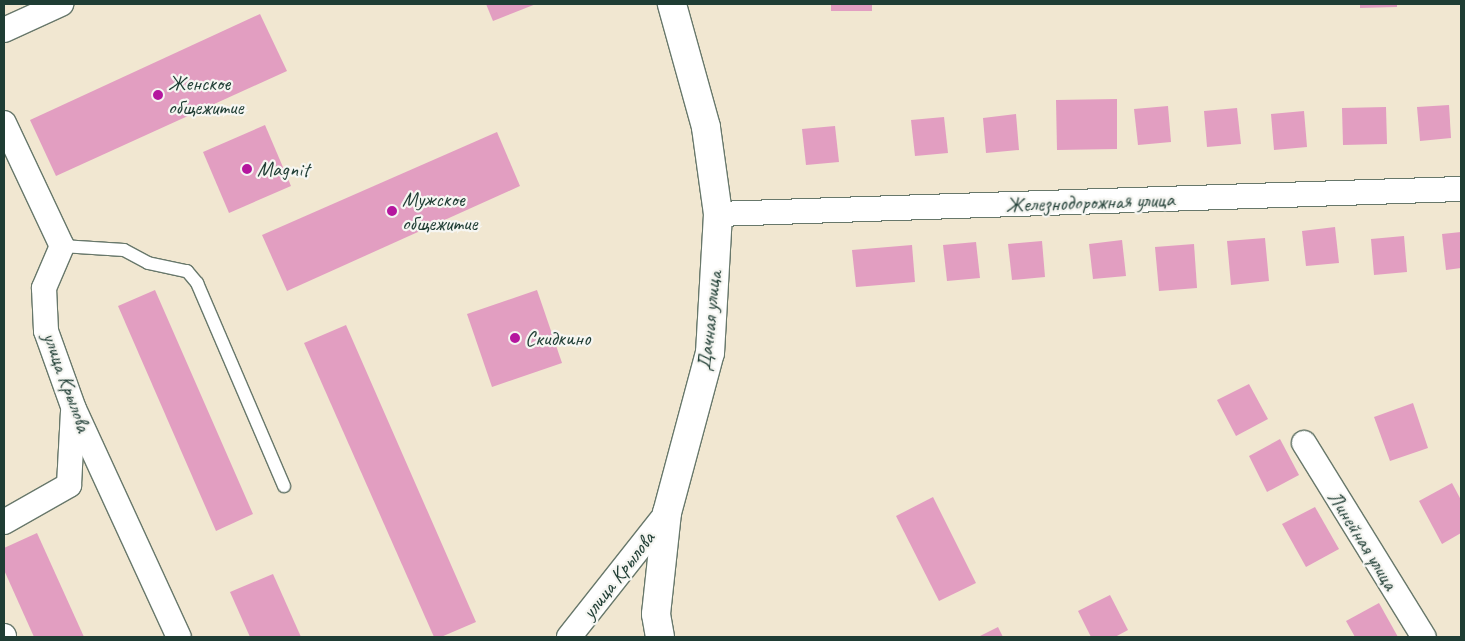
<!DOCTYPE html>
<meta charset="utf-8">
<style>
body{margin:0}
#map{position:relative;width:1465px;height:641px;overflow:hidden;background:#f1e7d1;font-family:Caveat,sans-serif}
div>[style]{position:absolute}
.building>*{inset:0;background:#e29ec1}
.roads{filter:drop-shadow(1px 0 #68786b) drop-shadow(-1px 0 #68786b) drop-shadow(0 1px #68786b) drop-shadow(0 -1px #68786b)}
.service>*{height:12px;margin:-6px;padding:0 6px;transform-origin:6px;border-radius:6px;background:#fff}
.minor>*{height:24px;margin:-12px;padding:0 12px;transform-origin:12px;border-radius:12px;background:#fff}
.tertiary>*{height:28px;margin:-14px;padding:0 14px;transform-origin:14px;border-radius:14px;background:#fff}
.dots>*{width:14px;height:14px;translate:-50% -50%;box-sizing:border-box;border:2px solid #f6f6f2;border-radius:50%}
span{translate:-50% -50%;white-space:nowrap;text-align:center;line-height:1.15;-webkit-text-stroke:4.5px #f6f6f2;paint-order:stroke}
.poi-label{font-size:21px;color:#1f3d34}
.left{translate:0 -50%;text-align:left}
.street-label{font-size:21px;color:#1f3d34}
.frame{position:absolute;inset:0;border:5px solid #1f3d34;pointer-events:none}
</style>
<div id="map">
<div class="building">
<i style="clip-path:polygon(486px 4px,536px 4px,493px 21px)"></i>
<i style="clip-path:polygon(831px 4px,872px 4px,872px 11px,831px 11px)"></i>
<i style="clip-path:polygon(1360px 4px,1397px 4px,1397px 7px,1360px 8px)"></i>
<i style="clip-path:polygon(260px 14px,287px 71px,56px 176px,30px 120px)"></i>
<i style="clip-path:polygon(1117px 99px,1117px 149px,1057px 150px,1056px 100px)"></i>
<i style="clip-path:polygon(1449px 105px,1451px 138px,1420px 141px,1417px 107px)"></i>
<i style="clip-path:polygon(1168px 106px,1171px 142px,1138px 145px,1134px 109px)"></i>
<i style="clip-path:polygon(1386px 107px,1387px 144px,1343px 145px,1342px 108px)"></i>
<i style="clip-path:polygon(1237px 108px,1241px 144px,1207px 147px,1204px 111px)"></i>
<i style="clip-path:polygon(1304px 111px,1307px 147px,1274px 150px,1271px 114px)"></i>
<i style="clip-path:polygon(1016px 114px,1019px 150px,986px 153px,983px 118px)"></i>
<i style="clip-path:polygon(944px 117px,948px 153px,915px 156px,911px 120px)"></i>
<i style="clip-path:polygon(265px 125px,291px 186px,229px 213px,203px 152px)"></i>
<i style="clip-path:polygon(835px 126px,839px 162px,806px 165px,802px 129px)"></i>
<i style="clip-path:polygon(497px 132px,520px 186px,287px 291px,262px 235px)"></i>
<i style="clip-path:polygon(1335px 227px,1339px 263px,1306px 266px,1302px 231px)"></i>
<i style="clip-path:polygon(1461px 232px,1461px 268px,1446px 270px,1442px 234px)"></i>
<i style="clip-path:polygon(1404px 236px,1407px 272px,1374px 275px,1371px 239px)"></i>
<i style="clip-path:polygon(1265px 238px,1269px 281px,1231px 285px,1227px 241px)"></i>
<i style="clip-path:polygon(1122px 240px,1126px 276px,1093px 279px,1089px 244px)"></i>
<i style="clip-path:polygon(1042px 241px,1045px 277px,1012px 280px,1008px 244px)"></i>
<i style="clip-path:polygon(976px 242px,980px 278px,947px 281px,943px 245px)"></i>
<i style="clip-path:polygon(1194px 244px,1197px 288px,1159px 291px,1155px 247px)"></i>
<i style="clip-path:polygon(912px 245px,915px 282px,856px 287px,852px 250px)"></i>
<i style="clip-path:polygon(155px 290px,253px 514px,216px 531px,118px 306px)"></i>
<i style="clip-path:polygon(537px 290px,562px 363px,492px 387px,467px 314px)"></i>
<i style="clip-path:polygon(346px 325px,476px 622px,441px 637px,434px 637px,304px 343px)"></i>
<i style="clip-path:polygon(1249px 384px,1268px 419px,1236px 436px,1217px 400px)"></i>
<i style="clip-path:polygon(1413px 403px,1428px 448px,1390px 461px,1374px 417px)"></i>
<i style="clip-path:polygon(1280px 439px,1299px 475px,1267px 492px,1249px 456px)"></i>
<i style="clip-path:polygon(1452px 483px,1461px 500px,1461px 533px,1442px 544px,1419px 501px)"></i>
<i style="clip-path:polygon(933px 497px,976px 583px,939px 601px,896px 516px)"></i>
<i style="clip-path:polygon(1315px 507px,1339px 549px,1306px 567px,1282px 524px)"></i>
<i style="clip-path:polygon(37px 533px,84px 637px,34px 637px,4px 570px,4px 548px)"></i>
<i style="clip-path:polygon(273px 574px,301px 637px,250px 637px,230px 592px)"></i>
<i style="clip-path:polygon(1110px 595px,1128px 630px,1115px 637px,1091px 637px,1078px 611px)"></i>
<i style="clip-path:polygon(1379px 603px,1398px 637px,1355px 637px,1346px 621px)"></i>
<i style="clip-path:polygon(998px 627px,1003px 637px,978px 637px)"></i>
</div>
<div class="roads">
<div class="service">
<i style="left:62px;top:246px;width:62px;rotate:3.7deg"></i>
<i style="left:124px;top:250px;width:27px;rotate:28deg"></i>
<i style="left:148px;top:263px;width:40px;rotate:12deg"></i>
<i style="left:187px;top:271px;width:16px;rotate:50deg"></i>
<i style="left:197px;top:283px;width:221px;rotate:66.8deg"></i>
</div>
<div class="minor">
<i style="left:4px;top:30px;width:63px;rotate:-24.5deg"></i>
<i style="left:4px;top:123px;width:136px;rotate:64.8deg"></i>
<i style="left:62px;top:246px;width:46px;rotate:113.2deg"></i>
<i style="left:44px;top:288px;width:43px;rotate:87.3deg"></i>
<i style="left:46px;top:331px;width:83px;rotate:70.3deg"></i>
<i style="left:74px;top:409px;width:251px;rotate:65.3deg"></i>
<i style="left:718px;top:214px;width:743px;rotate:-1.93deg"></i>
<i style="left:1304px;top:443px;width:228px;rotate:58.3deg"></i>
<i style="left:4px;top:522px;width:75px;rotate:-29.6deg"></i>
<i style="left:69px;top:485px;width:73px;rotate:-86.9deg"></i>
<i style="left:4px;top:636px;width:1px;rotate:90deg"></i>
<i style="left:569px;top:637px;width:158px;rotate:-51.7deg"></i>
</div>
<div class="tertiary">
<i style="left:660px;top:637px;width:23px;rotate:-100deg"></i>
<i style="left:656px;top:614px;width:102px;rotate:-83.8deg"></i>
<i style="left:667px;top:513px;width:166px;rotate:-75deg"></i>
<i style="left:710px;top:353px;width:139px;rotate:-86.7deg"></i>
<i style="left:718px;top:214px;width:88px;rotate:-97.9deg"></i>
<i style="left:706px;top:127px;width:128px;rotate:-105.5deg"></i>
</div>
</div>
<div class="dots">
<i style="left:158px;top:95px;background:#b5179e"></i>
<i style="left:247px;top:169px;background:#b5179e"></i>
<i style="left:392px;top:211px;background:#b5179e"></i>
<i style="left:515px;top:338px;background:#b5179e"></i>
</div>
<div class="poi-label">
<span class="left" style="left:168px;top:95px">Женское<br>общежитие</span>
<span class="left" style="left:257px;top:169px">Magnit</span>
<span class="left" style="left:402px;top:211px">Мужское<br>общежитие</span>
<span class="left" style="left:525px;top:338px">Скидкино</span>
</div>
<div class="street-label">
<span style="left:1090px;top:202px;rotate:-2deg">Железнодорожная улица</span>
<span style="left:709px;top:321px;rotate:-84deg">Дачная улица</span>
<span style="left:67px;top:382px;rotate:70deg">улица Крылова</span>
<span style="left:1363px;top:540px;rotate:58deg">Линейная улица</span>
<span style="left:618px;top:575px;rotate:-52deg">улица Крылова</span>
</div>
<div class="frame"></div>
</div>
